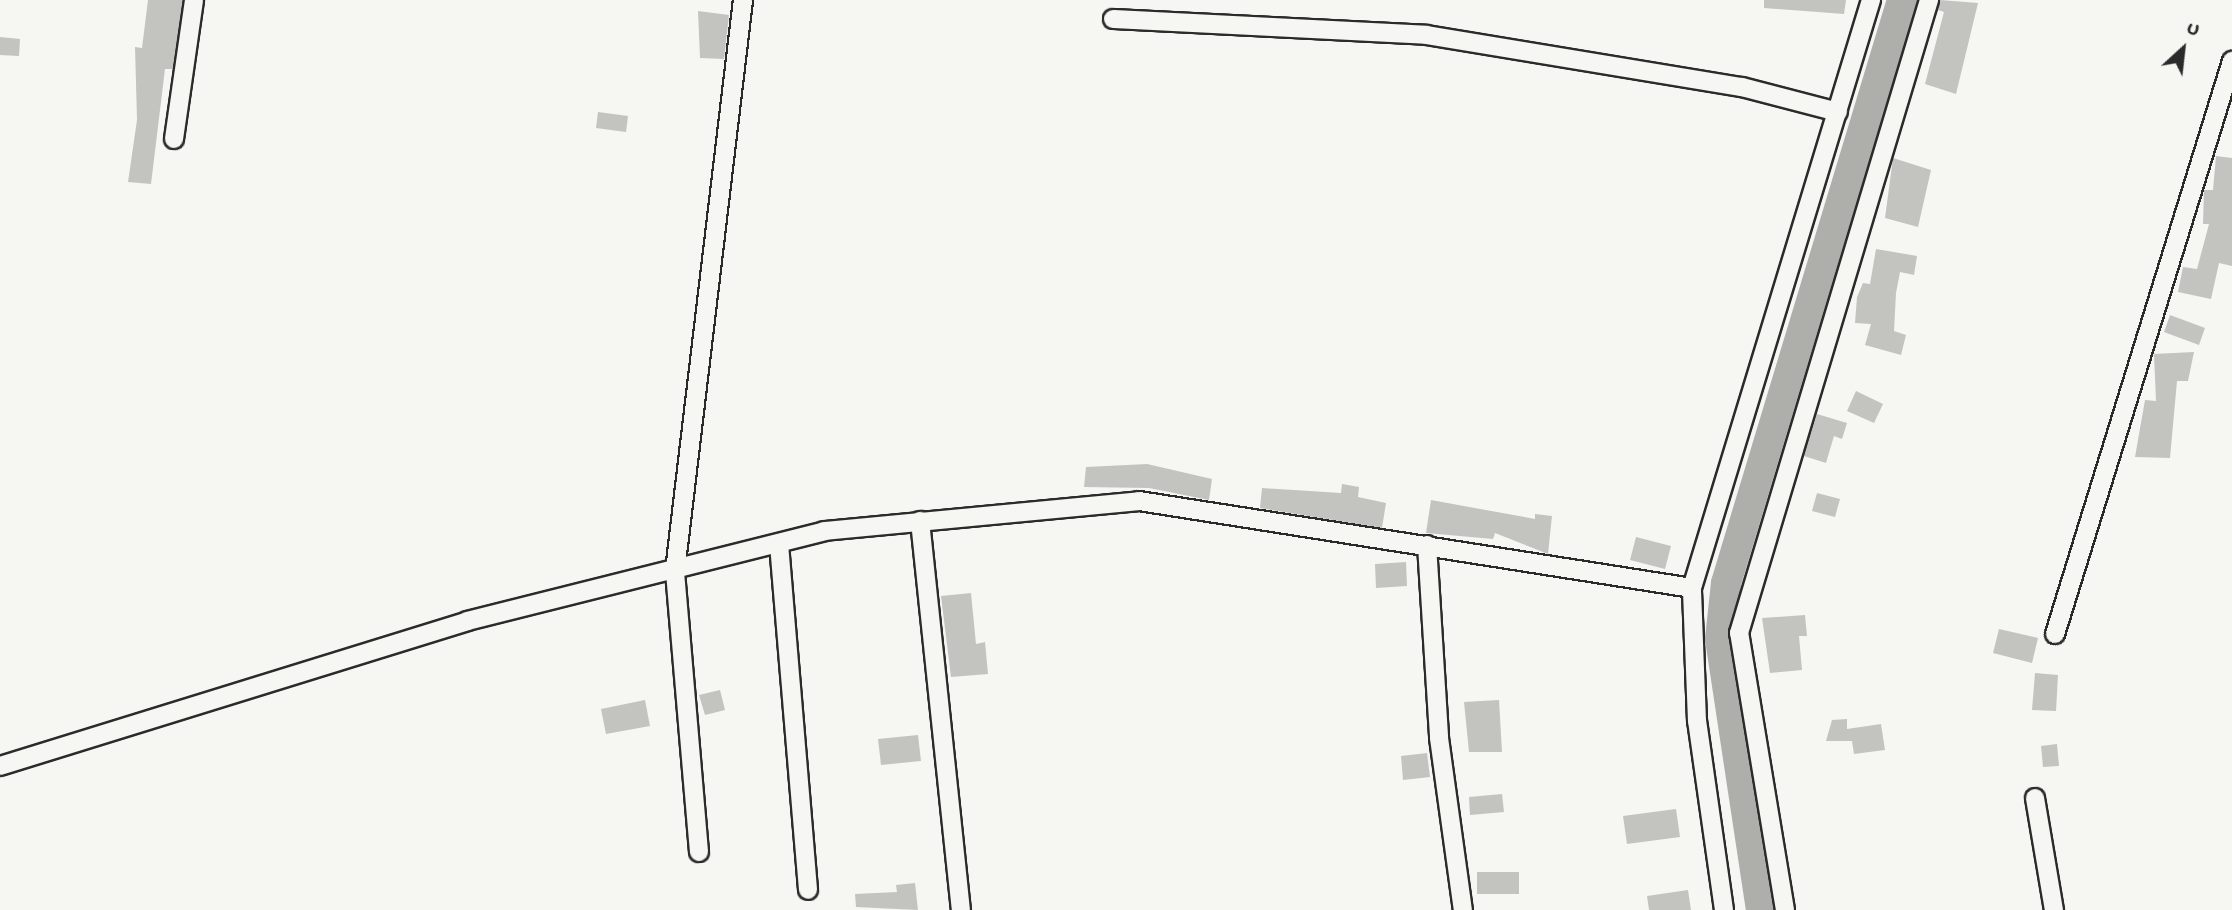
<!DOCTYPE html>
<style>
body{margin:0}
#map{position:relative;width:2232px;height:910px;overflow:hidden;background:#f6f6f2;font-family:"Gochi Hand",sans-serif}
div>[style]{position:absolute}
.river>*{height:30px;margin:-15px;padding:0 15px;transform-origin:15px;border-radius:15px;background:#aeaeab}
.building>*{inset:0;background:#c3c3c0}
.roads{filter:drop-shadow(2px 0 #2b2b2b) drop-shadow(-2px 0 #2b2b2b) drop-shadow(0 2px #2b2b2b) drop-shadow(0 -2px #2b2b2b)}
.street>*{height:18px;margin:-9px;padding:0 9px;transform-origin:9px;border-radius:9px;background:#f6f6f2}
span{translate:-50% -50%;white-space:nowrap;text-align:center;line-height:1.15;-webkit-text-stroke:5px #f6f6f2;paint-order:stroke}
.north{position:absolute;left:2148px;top:14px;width:70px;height:70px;-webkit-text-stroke:5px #f6f6f2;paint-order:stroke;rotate:27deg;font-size:19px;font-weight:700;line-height:28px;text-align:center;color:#2b2b2b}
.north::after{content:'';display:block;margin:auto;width:24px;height:32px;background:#2b2b2b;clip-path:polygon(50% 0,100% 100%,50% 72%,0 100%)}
</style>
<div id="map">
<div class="river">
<i style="left:1761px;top:910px;width:274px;rotate:-98.6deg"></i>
<i style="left:1720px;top:639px;width:56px;rotate:-83.9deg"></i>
<i style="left:1726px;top:583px;width:609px;rotate:-73.2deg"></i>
</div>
<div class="building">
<i style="clip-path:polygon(148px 0,183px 0,173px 69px,165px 69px,151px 184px,128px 182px,137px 120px,135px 47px,142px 48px)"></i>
<i style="clip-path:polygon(1764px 0,1846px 0,1844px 14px,1764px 8px)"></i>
<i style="clip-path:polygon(1940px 0,1978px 3px,1956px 94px,1925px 84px,1944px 12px,1938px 10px)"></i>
<i style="clip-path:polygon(698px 11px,729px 15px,724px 59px,700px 58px)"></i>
<i style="clip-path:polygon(0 37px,20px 39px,19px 56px,0 55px)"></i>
<i style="clip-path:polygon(598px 112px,628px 116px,626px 132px,596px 128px)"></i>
<i style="clip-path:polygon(2216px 156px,2232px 158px,2232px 266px,2219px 263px,2211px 299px,2178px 292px,2183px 267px,2197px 269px,2209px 224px,2203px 224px,2204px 190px,2213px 190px)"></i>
<i style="clip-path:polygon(1893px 158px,1931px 170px,1918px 227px,1885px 218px)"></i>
<i style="clip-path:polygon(1876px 249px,1917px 256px,1914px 275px,1900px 272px,1896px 293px,1894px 331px,1906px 335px,1901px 355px,1865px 345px,1871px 324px,1855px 323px,1857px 297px,1863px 283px,1870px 284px)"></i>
<i style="clip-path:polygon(2170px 315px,2205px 328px,2199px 345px,2164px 332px)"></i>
<i style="clip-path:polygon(2194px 352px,2188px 381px,2177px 381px,2170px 458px,2135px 457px,2145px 400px,2156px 401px,2154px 354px)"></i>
<i style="clip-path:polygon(1856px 391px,1883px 404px,1874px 423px,1847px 411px)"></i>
<i style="clip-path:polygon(1817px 414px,1847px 423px,1842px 439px,1834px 436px,1826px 463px,1804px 456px)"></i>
<i style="clip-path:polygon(1147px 464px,1212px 479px,1209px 500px,1149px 488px,1084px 487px,1086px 467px)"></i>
<i style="clip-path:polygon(1342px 484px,1359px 487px,1358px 497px,1386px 503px,1382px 528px,1260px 508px,1262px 488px,1341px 493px)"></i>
<i style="clip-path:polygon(1817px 493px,1840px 499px,1835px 517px,1812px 511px)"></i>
<i style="clip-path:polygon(1431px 500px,1535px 519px,1535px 514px,1552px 516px,1548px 554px,1495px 533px,1493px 539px,1426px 533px)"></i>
<i style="clip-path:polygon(1636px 537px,1671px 546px,1665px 569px,1630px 560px)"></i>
<i style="clip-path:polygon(1406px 562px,1407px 586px,1376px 588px,1375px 564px)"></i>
<i style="clip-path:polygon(971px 593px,976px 644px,985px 642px,988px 674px,951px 677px,941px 596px)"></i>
<i style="clip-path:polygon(1805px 615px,1807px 636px,1799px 636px,1802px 670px,1770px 673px,1762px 618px)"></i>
<i style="clip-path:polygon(1999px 629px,2038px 638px,2032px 663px,1993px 653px)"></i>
<i style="clip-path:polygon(2035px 673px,2058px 675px,2056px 711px,2032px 710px)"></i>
<i style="clip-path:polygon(720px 690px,725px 710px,705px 715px,699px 695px)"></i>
<i style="clip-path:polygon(645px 700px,650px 726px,606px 734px,601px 709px)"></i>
<i style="clip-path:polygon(1499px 700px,1502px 752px,1469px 752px,1464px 702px)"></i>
<i style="clip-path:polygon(1847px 719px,1847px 729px,1881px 724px,1885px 750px,1854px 754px,1852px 741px,1826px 741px,1832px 720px)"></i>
<i style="clip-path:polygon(918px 735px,921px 761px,881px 765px,878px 739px)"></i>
<i style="clip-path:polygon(2057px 744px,2059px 766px,2043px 767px,2041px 746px)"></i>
<i style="clip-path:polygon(1427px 753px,1430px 777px,1403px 780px,1401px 756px)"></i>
<i style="clip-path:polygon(1502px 794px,1504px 812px,1470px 815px,1469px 797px)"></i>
<i style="clip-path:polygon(1676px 809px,1680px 837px,1627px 844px,1623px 816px)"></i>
<i style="clip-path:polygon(1477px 872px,1519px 872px,1519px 894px,1477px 894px)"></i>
<i style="clip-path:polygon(915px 883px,918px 910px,856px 907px,855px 894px,897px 892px,896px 885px)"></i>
<i style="clip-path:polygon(1688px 890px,1691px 910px,1649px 910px,1647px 896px)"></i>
</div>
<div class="roads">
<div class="street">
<i style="left:1113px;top:19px;width:314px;rotate:2.9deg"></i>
<i style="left:1427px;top:35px;width:319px;rotate:9.4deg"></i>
<i style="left:1742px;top:87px;width:99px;rotate:14.6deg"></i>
<i style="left:174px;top:139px;width:140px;rotate:-81.8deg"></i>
<i style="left:920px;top:521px;width:391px;rotate:84deg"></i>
<i style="left:779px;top:544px;width:347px;rotate:85.2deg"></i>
<i style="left:1427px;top:545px;width:193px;rotate:86.4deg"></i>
<i style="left:1439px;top:738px;width:174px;rotate:82.1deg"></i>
<i style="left:2055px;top:634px;width:600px;rotate:-72.83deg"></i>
<i style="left:0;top:766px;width:489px;rotate:-17.2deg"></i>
<i style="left:467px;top:621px;width:368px;rotate:-14.1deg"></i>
<i style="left:824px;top:531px;width:316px;rotate:-5.4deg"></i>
<i style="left:1139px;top:501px;width:560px;rotate:8.94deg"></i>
<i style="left:2035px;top:798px;width:114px;rotate:80.4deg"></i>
<i style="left:699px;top:852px;width:282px;rotate:-94.9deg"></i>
<i style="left:675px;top:571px;width:575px;rotate:-83.21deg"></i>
<i style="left:1724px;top:910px;width:191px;rotate:-98.1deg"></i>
<i style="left:1697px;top:721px;width:133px;rotate:-92.2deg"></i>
<i style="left:1692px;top:588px;width:615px;rotate:-73.07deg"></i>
<i style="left:1785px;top:910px;width:281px;rotate:-99.4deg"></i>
<i style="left:1739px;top:633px;width:661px;rotate:-73.29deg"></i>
</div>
</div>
<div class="north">U</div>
</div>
